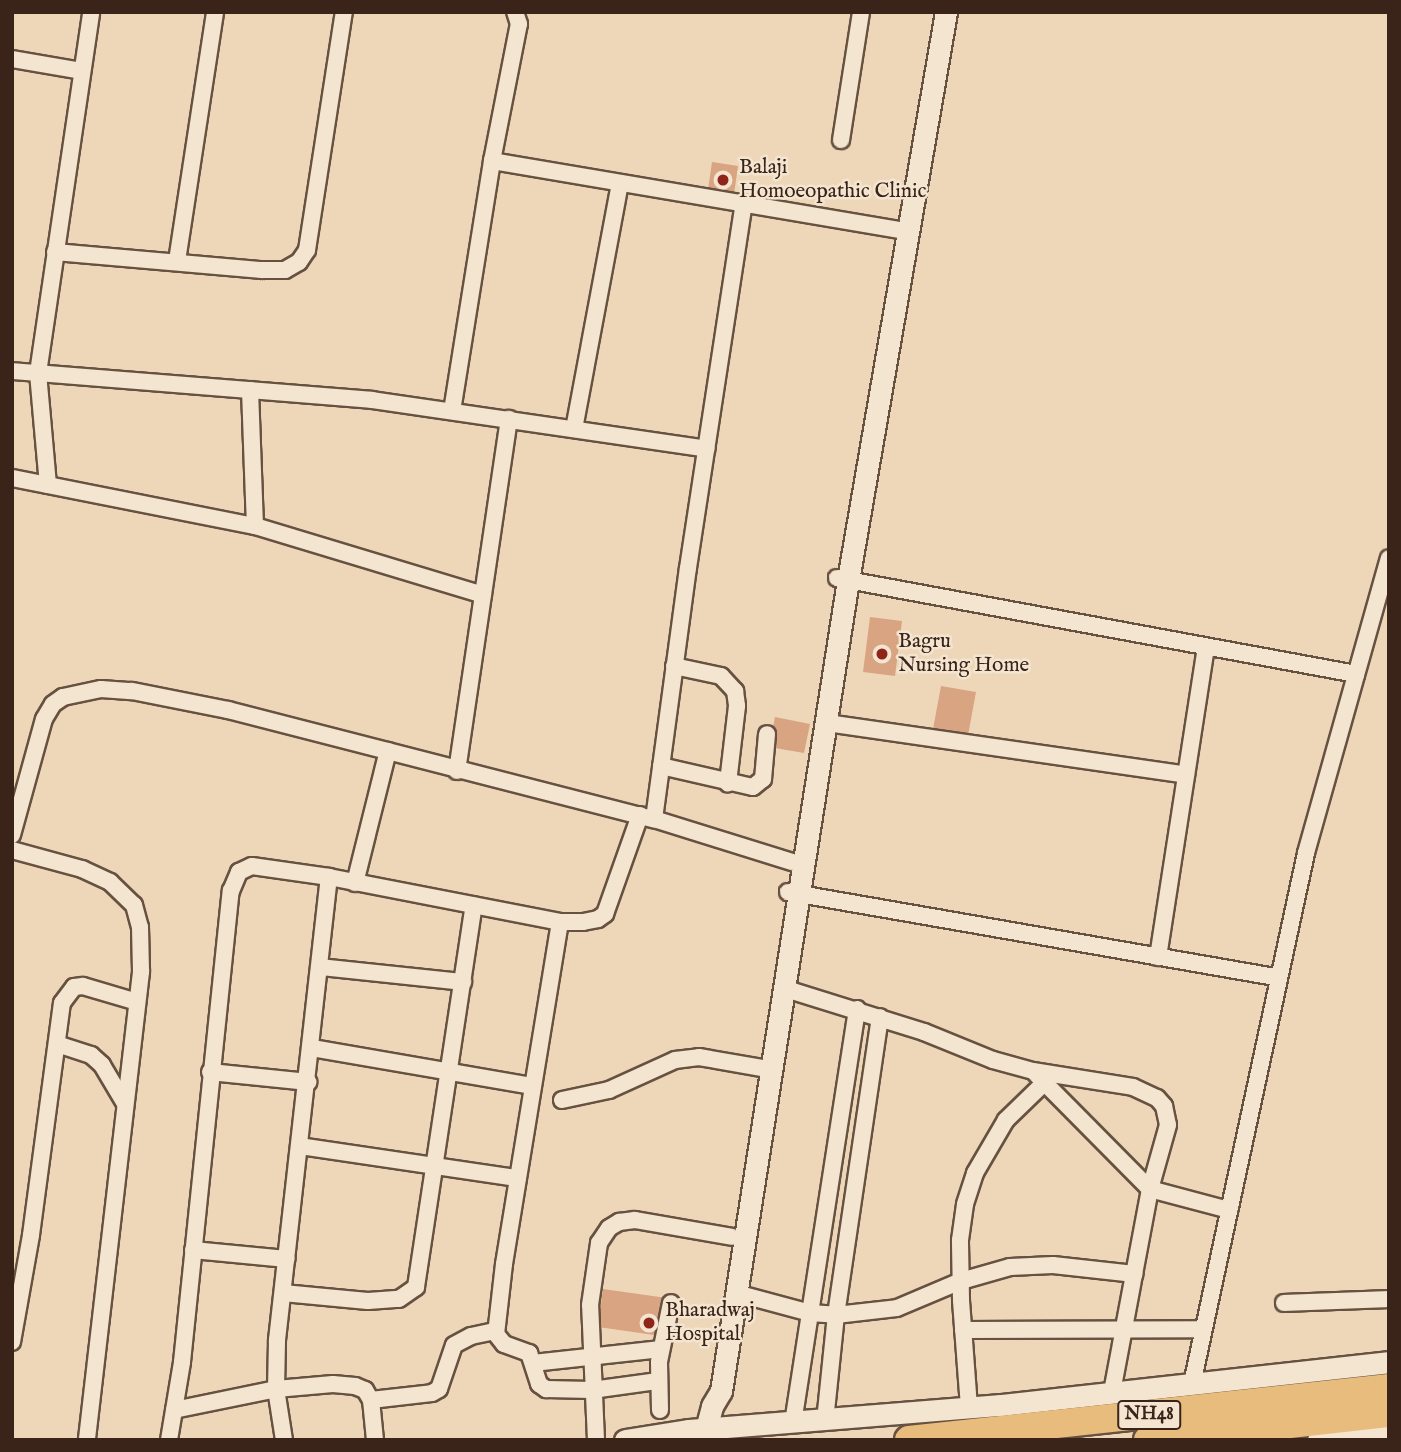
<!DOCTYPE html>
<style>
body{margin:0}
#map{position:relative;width:1401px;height:1452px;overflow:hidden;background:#eed7b8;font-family:"IM FELL English",serif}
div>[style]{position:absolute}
.building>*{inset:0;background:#d9a482}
.roads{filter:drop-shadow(2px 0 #675141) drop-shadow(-2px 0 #675141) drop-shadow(0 2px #675141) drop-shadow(0 -2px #675141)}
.street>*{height:16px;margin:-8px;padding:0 8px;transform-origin:8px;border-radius:8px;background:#f4e5d1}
.secondary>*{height:21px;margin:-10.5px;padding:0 10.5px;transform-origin:10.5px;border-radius:10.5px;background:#f4e5d1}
.highway>*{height:28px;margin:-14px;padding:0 14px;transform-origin:14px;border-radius:14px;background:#e7bc7c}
.dots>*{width:19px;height:19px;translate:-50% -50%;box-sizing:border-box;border:4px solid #f4e5d1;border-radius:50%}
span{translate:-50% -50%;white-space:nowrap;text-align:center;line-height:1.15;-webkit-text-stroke:5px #f4e5d1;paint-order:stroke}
.shield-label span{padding:2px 5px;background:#f4e5d1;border:2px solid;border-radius:5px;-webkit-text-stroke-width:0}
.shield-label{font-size:19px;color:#3a2419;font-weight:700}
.poi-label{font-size:21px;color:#3a2419}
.left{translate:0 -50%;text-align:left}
.frame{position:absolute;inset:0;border:14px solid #3a2419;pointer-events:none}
</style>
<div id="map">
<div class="building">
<i style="clip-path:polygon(712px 162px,738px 166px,734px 194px,708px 190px)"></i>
<i style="clip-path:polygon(870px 617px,902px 621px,895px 676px,863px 672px)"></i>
<i style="clip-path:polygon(941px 686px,976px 692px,967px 741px,957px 739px,958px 733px,933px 729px)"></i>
<i style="clip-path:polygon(775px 717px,810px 724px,804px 753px,769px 747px)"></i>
<i style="clip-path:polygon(603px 1289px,667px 1298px,661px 1336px,598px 1327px)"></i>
</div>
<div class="roads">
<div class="street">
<i style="left:12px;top:59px;width:71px;rotate:9.7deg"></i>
<i style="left:841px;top:140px;width:130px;rotate:-81.1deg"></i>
<i style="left:492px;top:161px;width:140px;rotate:-78.9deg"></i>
<i style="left:519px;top:24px;width:13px;rotate:-108deg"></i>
<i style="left:55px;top:252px;width:208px;rotate:5deg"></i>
<i style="left:262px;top:270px;width:23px"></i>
<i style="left:285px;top:270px;width:16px;rotate:-30deg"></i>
<i style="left:299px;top:262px;width:14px;rotate:-56deg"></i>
<i style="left:307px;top:250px;width:241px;rotate:-81.2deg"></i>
<i style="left:177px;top:261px;width:252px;rotate:-81.3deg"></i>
<i style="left:12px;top:371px;width:361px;rotate:4.6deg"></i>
<i style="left:372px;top:400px;width:338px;rotate:8.3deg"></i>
<i style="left:250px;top:390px;width:136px;rotate:87.9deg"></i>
<i style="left:452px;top:411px;width:253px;rotate:-80.9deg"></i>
<i style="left:492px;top:161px;width:412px;rotate:9.6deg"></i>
<i style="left:574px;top:429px;width:250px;rotate:-79.4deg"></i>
<i style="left:12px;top:478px;width:248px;rotate:11.2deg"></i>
<i style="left:255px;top:526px;width:238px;rotate:16.8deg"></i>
<i style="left:48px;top:485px;width:112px;rotate:-95.1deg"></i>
<i style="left:38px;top:373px;width:365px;rotate:-81.6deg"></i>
<i style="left:837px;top:578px;width:528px;rotate:10.48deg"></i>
<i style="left:674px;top:666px;width:48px;rotate:12deg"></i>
<i style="left:721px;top:676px;width:21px;rotate:47deg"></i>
<i style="left:735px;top:691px;width:15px;rotate:82deg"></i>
<i style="left:737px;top:706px;width:78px;rotate:96.7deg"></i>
<i style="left:827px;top:723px;width:363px;rotate:8.2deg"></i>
<i style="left:661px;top:766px;width:94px;rotate:12.9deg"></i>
<i style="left:753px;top:787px;width:13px;rotate:-39deg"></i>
<i style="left:763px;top:779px;width:45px;rotate:-84.9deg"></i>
<i style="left:457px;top:771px;width:356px;rotate:-81.6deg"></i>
<i style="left:654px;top:819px;width:253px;rotate:-82.3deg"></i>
<i style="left:688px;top:568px;width:368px;rotate:-81.3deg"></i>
<i style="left:12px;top:835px;width:120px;rotate:-74.6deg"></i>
<i style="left:44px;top:719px;width:17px;rotate:-59deg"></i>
<i style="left:53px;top:704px;width:12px;rotate:-35deg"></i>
<i style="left:63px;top:697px;width:39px;rotate:-12deg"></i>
<i style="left:101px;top:689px;width:31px;rotate:4deg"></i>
<i style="left:132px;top:691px;width:98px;rotate:11.2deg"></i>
<i style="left:228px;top:710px;width:440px;rotate:14.4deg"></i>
<i style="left:654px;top:819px;width:145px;rotate:17.3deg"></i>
<i style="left:12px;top:850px;width:73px;rotate:15.2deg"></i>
<i style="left:82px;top:869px;width:31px;rotate:25deg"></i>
<i style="left:110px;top:882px;width:33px;rotate:44deg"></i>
<i style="left:134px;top:905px;width:23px;rotate:75deg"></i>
<i style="left:140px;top:927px;width:45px;rotate:88.7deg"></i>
<i style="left:141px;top:972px;width:471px;rotate:96.6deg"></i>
<i style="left:355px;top:883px;width:136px;rotate:-76deg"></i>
<i style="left:788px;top:892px;width:498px;rotate:9.9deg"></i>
<i style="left:560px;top:922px;width:23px"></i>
<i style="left:583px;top:922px;width:15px;rotate:-11deg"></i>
<i style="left:598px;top:919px;width:9px;rotate:-36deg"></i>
<i style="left:605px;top:914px;width:105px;rotate:-70.5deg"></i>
<i style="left:1158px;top:957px;width:314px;rotate:-81.2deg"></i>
<i style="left:320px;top:967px;width:144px;rotate:6deg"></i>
<i style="left:786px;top:989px;width:145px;rotate:17.3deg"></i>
<i style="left:924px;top:1032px;width:74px;rotate:22.1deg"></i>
<i style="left:993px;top:1060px;width:41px;rotate:15.4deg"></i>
<i style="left:1033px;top:1071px;width:101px;rotate:9.1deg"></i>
<i style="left:1133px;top:1087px;width:26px;rotate:25deg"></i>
<i style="left:1157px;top:1098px;width:11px;rotate:49deg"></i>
<i style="left:1164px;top:1106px;width:19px;rotate:78deg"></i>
<i style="left:1168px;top:1125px;width:66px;rotate:105.7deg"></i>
<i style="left:1150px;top:1189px;width:208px;rotate:100.6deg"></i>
<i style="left:57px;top:1044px;width:36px;rotate:18deg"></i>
<i style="left:91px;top:1055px;width:15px;rotate:42deg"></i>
<i style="left:102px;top:1065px;width:43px;rotate:59.3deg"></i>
<i style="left:312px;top:1048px;width:224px;rotate:9.8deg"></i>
<i style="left:210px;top:1072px;width:99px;rotate:5.8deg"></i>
<i style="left:1037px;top:1075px;width:161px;rotate:45.3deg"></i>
<i style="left:1150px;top:1189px;width:82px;rotate:14.9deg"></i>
<i style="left:562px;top:1100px;width:48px;rotate:-12deg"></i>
<i style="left:609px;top:1090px;width:72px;rotate:-24.4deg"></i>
<i style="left:675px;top:1060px;width:24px;rotate:-7deg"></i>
<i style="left:699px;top:1057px;width:64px;rotate:9.9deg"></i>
<i style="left:300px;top:1146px;width:220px;rotate:8.4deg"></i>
<i style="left:193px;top:1250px;width:94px;rotate:5.5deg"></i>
<i style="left:283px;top:1293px;width:85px;rotate:5.4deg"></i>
<i style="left:368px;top:1301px;width:31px;rotate:-4deg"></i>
<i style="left:399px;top:1299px;width:21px;rotate:-35deg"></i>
<i style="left:416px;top:1287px;width:386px;rotate:-81.4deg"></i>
<i style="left:736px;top:1293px;width:77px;rotate:15.1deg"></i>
<i style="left:810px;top:1313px;width:26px;rotate:4deg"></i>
<i style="left:836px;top:1315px;width:61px;rotate:-6.5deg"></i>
<i style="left:897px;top:1308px;width:69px;rotate:-22.9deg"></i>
<i style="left:961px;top:1281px;width:51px;rotate:-15.9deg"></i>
<i style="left:1010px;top:1267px;width:43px;rotate:-2.7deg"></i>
<i style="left:1053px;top:1265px;width:82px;rotate:6.3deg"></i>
<i style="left:1284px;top:1303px;width:105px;rotate:-2.2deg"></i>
<i style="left:963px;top:1330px;width:240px;rotate:-0.2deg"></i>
<i style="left:12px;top:1342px;width:109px;rotate:-79.9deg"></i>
<i style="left:31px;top:1235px;width:234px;rotate:-82.4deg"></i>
<i style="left:62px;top:1003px;width:20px;rotate:-53deg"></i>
<i style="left:74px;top:987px;width:9px;rotate:-6deg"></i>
<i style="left:83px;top:986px;width:56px;rotate:16.5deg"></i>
<i style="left:533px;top:1363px;width:129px;rotate:-6.2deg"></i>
<i style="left:1192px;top:1384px;width:543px;rotate:-77.88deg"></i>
<i style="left:1306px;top:853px;width:306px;rotate:-74.3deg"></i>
<i style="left:371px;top:1400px;width:61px;rotate:-6.5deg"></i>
<i style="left:432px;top:1393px;width:8px;rotate:-30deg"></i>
<i style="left:439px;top:1389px;width:46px;rotate:-71.2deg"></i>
<i style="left:454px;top:1345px;width:19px;rotate:-28deg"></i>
<i style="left:471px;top:1336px;width:25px;rotate:-12deg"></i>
<i style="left:969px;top:1407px;width:107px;rotate:-94.3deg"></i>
<i style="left:961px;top:1300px;width:60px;rotate:-91deg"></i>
<i style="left:960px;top:1240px;width:36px;rotate:-82deg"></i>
<i style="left:965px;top:1204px;width:33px;rotate:-72deg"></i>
<i style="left:975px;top:1173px;width:61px;rotate:-59.7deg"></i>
<i style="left:1006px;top:1120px;width:53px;rotate:-44.2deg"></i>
<i style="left:174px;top:1410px;width:104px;rotate:-11.6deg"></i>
<i style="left:276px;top:1389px;width:57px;rotate:-5deg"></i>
<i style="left:333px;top:1384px;width:22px;rotate:5deg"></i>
<i style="left:355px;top:1386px;width:11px;rotate:22deg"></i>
<i style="left:365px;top:1390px;width:12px;rotate:59deg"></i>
<i style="left:371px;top:1400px;width:40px;rotate:84.3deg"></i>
<i style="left:660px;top:1410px;width:48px;rotate:-91.2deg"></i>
<i style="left:659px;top:1362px;width:60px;rotate:-78.5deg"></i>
<i style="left:825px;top:1421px;width:107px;rotate:-84.1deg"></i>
<i style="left:836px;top:1315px;width:301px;rotate:-81.6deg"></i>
<i style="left:793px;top:1423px;width:419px;rotate:-81.2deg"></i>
<i style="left:169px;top:1440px;width:79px;rotate:-80.5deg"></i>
<i style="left:182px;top:1362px;width:474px;rotate:-84.1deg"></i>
<i style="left:231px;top:891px;width:21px;rotate:-67deg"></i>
<i style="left:239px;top:872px;width:14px;rotate:-25deg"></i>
<i style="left:252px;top:866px;width:78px;rotate:8.1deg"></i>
<i style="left:329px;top:877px;width:235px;rotate:11deg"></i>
<i style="left:560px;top:922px;width:347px;rotate:99.3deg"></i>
<i style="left:504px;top:1264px;width:70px;rotate:96.5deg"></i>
<i style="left:496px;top:1334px;width:13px;rotate:51deg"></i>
<i style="left:504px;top:1344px;width:27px;rotate:20deg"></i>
<i style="left:529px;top:1353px;width:33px;rotate:72deg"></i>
<i style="left:539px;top:1384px;width:9px;rotate:36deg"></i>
<i style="left:546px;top:1389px;width:46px;rotate:1.2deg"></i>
<i style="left:592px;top:1390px;width:67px;rotate:-7.8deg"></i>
<i style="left:284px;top:1440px;width:52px;rotate:-98.9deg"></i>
<i style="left:276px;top:1389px;width:49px;rotate:-88.8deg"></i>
<i style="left:277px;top:1340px;width:466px;rotate:-83.6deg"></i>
<i style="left:596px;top:1440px;width:135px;rotate:-92.5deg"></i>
<i style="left:590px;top:1305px;width:63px;rotate:-81.7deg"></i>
<i style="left:599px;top:1243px;width:18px;rotate:-56deg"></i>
<i style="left:609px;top:1228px;width:12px;rotate:-31deg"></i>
<i style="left:619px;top:1222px;width:16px;rotate:-7deg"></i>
<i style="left:635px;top:1220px;width:98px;rotate:9.9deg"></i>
</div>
<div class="secondary">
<i style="left:625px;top:1440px;width:65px;rotate:-8.9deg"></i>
<i style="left:689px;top:1430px;width:313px;rotate:-4.6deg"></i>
<i style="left:1001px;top:1405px;width:390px;rotate:-6.3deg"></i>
<i style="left:703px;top:1440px;width:35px;rotate:-75deg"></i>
<i style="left:712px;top:1406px;width:17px;rotate:-59deg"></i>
<i style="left:721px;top:1391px;width:821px;rotate:-81.1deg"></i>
<i style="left:848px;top:580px;width:576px;rotate:-80.21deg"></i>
<i style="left:1318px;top:1440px;width:71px;rotate:-5.6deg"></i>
</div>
<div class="highway">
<i style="left:909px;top:1440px;width:483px;rotate:-6.2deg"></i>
<i style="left:1148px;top:1440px;width:243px;rotate:-6.4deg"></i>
</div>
</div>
<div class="dots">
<i style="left:723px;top:180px;background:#8f2418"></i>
<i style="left:882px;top:654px;background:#8f2418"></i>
<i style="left:649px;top:1323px;background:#8f2418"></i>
</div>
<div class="shield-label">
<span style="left:1149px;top:1415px">NH48</span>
</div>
<div class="poi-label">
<span class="left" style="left:739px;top:180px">Balaji<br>Homoeopathic Clinic</span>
<span class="left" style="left:898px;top:654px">Bagru<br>Nursing Home</span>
<span class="left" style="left:665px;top:1323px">Bharadwaj<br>Hospital</span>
</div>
<div class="frame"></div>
</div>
